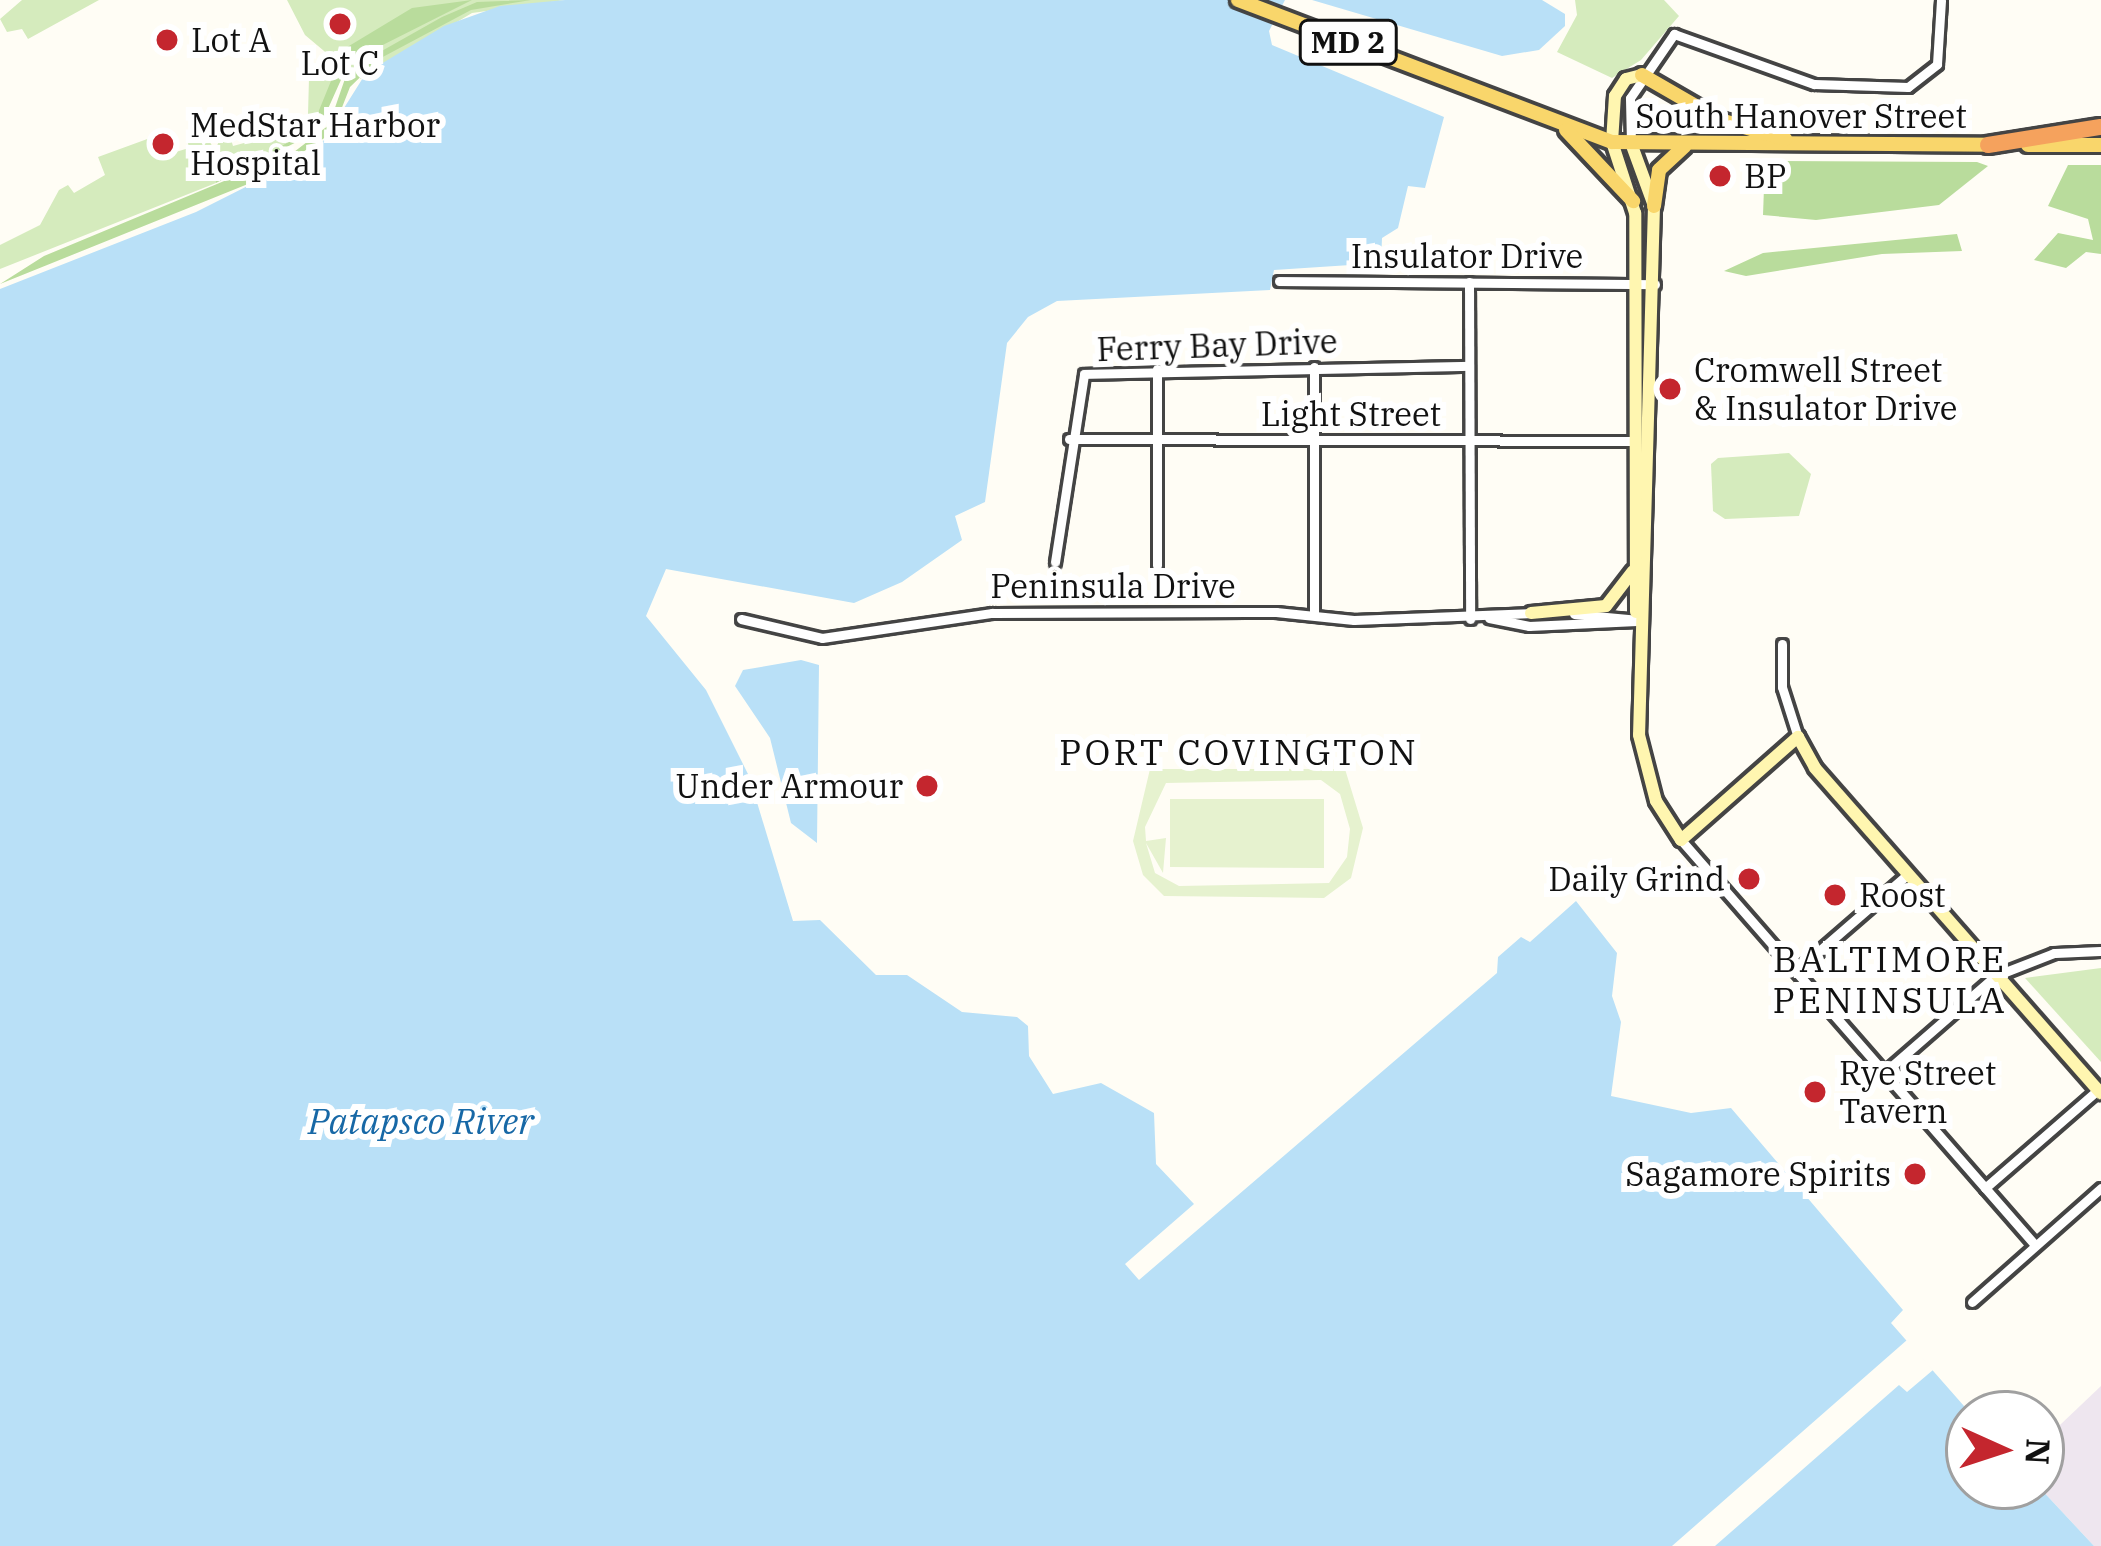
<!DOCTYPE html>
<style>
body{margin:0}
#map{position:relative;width:2101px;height:1546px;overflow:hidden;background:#fffdf5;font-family:"IBM Plex Serif",serif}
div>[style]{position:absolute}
.industrial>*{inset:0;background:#eee6ef}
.green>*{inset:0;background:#d5ebbd}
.forest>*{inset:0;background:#b9dc9c}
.pitch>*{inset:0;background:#e6f2cf}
.water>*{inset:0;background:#b9e0f7}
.pier>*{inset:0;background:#fffdf5}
.roads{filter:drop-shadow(3px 0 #444) drop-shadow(-3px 0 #444) drop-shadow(0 3px #444) drop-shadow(0 -3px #444)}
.street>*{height:9px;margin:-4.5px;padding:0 4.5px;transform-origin:4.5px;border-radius:4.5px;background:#fff}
.secondary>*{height:12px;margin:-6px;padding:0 6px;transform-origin:6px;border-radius:6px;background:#fff6b0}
.primary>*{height:14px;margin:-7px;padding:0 7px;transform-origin:7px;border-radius:7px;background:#f9d66b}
.highway>*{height:16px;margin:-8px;padding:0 8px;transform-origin:8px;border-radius:8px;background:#f5a25d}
.dots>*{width:33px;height:33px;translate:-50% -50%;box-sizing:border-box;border:6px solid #fff;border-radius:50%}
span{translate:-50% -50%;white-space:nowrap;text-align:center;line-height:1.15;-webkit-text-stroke:12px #fff;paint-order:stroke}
.shield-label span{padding:3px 9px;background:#fff;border:3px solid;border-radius:9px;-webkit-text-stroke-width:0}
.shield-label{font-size:30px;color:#111;font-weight:700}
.poi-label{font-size:33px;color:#111}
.left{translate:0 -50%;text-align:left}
.right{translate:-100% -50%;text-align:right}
.street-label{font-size:33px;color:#111}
.neighbourhood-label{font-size:36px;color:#111;letter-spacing:3px}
.water-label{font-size:36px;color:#1768a6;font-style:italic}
.north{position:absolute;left:1945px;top:1390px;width:120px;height:120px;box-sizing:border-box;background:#fff;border:3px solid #a0a0a0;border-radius:50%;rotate:93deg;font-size:33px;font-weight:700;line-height:48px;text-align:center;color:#111}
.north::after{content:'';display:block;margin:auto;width:42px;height:54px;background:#c4262e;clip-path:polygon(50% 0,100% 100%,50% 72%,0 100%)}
</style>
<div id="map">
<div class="industrial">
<i style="clip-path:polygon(2101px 1386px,2101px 1546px,2094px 1546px,2038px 1486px,2041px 1443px)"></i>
</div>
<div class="green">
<i style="clip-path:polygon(22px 0,99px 0,28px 39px,22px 29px,7px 32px,0 19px)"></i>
<i style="clip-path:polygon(287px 0,565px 0,472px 13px,361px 79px,337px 58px,327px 104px,311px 130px,264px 155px,214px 168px,216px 183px,0 269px,0 245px,40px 225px,59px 190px,68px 185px,74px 193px,105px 175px,98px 157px,161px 134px,169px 154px,189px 148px,186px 133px,202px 128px,215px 151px,226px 123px,233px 146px,293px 130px,308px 114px,309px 78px,330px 56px,305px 35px)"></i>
<i style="clip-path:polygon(1575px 0,1664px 0,1679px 16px,1641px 60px,1612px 78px,1557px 52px,1577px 15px)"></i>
<i style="clip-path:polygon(1789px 453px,1811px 474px,1799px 516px,1725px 519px,1713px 511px,1711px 464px,1718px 458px)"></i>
<i style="clip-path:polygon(2101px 968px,2101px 1062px,2025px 978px)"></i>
</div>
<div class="forest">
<i style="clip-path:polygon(472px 0,349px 62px,318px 131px,216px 183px,213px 168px,264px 155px,311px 130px,344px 49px,412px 8px)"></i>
<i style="clip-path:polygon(531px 0,471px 10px,379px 59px,350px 87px,332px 133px,263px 178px,0 284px,44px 256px,294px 152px,329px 125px,348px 70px,442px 17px,477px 2px)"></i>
<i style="clip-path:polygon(1765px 161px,1977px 162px,1988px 166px,1939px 205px,1816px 220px,1763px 215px)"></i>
<i style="clip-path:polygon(2068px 165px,2101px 165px,2101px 254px,2086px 252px,2066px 268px,2034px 260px,2058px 233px,2093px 240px,2088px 219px,2048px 206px)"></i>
<i style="clip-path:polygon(1957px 234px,1962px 251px,1882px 254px,1746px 276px,1724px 271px,1763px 253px)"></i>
</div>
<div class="pitch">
<i style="clip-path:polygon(evenodd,1150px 769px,1345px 769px,1363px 828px,1351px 878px,1324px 898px,1164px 896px,1143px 875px,1133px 841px,1150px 769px,1321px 780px,1340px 794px,1350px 829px,1347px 857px,1329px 883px,1179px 886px,1155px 873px,1146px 843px,1163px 873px,1166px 838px,1146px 841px,1145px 827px,1166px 783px,1321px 780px)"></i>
<i style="clip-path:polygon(1170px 799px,1324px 799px,1324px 868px,1170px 867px)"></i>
</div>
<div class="water">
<i style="clip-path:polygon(565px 0,1285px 0,1269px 31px,1272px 45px,1444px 117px,1425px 188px,1408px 186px,1398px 228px,1382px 238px,1381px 263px,1274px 270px,1270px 290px,1057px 301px,1028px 317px,1007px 343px,985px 502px,955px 516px,962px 540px,902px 582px,854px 603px,666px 569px,646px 616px,706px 690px,749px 776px,793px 921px,820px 920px,876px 975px,907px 975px,962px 1012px,1017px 1017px,1028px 1026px,1029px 1056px,1053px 1094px,1101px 1083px,1154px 1113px,1156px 1164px,1194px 1204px,1125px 1264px,1139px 1280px,1497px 973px,1498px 957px,1521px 937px,1530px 942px,1576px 901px,1617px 953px,1612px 996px,1621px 1022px,1611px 1096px,1691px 1113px,1731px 1108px,1903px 1310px,1891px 1323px,1971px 1414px,1969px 1486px,2038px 1486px,2094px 1546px,0 1546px,0 289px,196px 212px,317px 151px,366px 73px,444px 26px,500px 6px)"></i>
<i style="clip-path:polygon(1312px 0,1542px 0,1565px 14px,1565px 26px,1539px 50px,1502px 56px)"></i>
<i style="clip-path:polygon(801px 660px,819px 665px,817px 843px,791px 823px,770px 738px,735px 686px,743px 670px)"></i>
</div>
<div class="pier">
<i style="clip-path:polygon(1907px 1340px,1933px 1370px,1907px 1392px,1899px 1385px,1715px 1546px,1672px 1546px)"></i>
</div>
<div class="roads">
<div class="street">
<i style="left:1631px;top:143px;width:45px;rotate:-91.3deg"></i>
<i style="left:1630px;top:98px;width:78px;rotate:-55.5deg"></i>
<i style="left:1674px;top:34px;width:149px;rotate:19.7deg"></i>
<i style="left:1814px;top:84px;width:94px;rotate:1.8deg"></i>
<i style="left:1908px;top:87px;width:37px;rotate:-38deg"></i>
<i style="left:1937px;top:64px;width:64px;rotate:-86.4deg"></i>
<i style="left:1279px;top:281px;width:376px;rotate:0.5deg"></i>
<i style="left:1469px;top:282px;width:337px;rotate:89.8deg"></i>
<i style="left:1314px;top:367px;width:247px;rotate:90deg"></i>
<i style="left:1069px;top:439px;width:565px;rotate:0.2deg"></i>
<i style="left:1055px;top:562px;width:190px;rotate:-81.2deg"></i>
<i style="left:1084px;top:374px;width:384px;rotate:-1.2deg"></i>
<i style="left:1157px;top:565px;width:196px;rotate:-90deg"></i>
<i style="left:1574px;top:614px;width:65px;rotate:5.3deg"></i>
<i style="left:1489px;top:618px;width:41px;rotate:11.3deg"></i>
<i style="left:1529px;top:626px;width:108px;rotate:-2.7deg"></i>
<i style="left:741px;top:619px;width:83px;rotate:13.2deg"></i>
<i style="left:822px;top:638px;width:172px;rotate:-8.4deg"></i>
<i style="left:992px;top:613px;width:284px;rotate:-0.2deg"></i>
<i style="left:1276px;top:612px;width:78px;rotate:5.9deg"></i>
<i style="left:1354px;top:620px;width:180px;rotate:-2.2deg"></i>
<i style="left:1782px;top:644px;width:43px;rotate:90deg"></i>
<i style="left:1782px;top:687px;width:52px;rotate:72.3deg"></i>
<i style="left:1681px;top:840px;width:538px;rotate:48.84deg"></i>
<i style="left:1796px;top:971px;width:147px;rotate:-40.9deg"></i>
<i style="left:1885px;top:1072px;width:146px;rotate:-41.1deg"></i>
<i style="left:1995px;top:976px;width:63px;rotate:-21.3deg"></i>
<i style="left:2054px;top:953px;width:47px;rotate:-2.4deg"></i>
<i style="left:1985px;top:1188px;width:151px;rotate:-41deg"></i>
<i style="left:1972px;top:1302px;width:172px;rotate:-41.5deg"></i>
</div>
<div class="secondary">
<i style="left:1631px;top:143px;width:67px;rotate:69.9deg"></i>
<i style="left:1654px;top:206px;width:529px;rotate:91.62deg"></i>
<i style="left:1639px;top:735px;width:68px;rotate:75.6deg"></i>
<i style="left:1656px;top:801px;width:46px;rotate:57.3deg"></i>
<i style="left:1681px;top:840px;width:156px;rotate:-41.4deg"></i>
<i style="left:1798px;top:737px;width:35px;rotate:61deg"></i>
<i style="left:1815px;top:768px;width:433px;rotate:48.7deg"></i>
<i style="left:1636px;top:612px;width:399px;rotate:-90.1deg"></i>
<i style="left:1635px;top:213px;width:75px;rotate:-107.9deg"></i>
<i style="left:1612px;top:142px;width:46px;rotate:-86.3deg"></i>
<i style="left:1615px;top:96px;width:20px;rotate:-57deg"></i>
<i style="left:1626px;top:79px;width:16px;rotate:-14deg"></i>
<i style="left:1531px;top:613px;width:75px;rotate:-5.3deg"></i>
<i style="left:1606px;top:606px;width:44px;rotate:-52.4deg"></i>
</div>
<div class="primary">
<i style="left:1238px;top:0;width:400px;rotate:20.8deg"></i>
<i style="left:1612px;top:142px;width:382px;rotate:0.4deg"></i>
<i style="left:1642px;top:75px;width:90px;rotate:30deg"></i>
<i style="left:1720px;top:120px;width:68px;rotate:16.3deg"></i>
<i style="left:1566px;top:130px;width:98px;rotate:46.7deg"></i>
<i style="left:2028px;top:145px;width:73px"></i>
<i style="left:1654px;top:206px;width:36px;rotate:-82deg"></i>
<i style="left:1659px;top:170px;width:35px;rotate:-43deg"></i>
</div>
<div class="highway">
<i style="left:1988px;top:145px;width:114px;rotate:-9.1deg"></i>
</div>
</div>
<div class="dots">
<i style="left:340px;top:24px;background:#c4262e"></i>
<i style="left:167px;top:40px;background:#c4262e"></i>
<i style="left:163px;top:144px;background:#c4262e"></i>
<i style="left:1720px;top:176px;background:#c4262e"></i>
<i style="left:1670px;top:389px;background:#c4262e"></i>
<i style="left:927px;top:786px;background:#c4262e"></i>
<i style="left:1749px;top:879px;background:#c4262e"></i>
<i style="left:1835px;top:895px;background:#c4262e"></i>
<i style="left:1815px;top:1092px;background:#c4262e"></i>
<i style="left:1915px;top:1174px;background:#c4262e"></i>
</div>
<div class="shield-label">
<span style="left:1348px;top:42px">MD 2</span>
</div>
<div class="poi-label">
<span class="left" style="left:191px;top:40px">Lot A</span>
<span style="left:340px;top:63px">Lot C</span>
<span class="left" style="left:190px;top:144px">MedStar Harbor<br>Hospital</span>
<span class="left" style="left:1744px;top:176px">BP</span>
<span class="left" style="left:1694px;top:389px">Cromwell Street<br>&amp; Insulator Drive</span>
<span class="right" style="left:903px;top:786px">Under Armour</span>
<span class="right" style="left:1725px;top:879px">Daily Grind</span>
<span class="left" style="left:1859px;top:895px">Roost</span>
<span class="left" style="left:1839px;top:1092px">Rye Street<br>Tavern</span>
<span class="right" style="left:1891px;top:1174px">Sagamore Spirits</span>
</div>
<div class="street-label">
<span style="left:1801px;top:116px">South Hanover Street</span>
<span style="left:1467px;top:256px">Insulator Drive</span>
<span style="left:1217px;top:345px;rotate:-2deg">Ferry Bay Drive</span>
<span style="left:1351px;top:414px">Light Street</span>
<span style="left:1113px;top:586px">Peninsula Drive</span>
</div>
<div class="neighbourhood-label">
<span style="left:1239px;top:752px">PORT COVINGTON</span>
<span style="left:1890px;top:979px">BALTIMORE<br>PENINSULA</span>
</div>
<div class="water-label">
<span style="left:421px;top:1121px">Patapsco River</span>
</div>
<div class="north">N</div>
</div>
